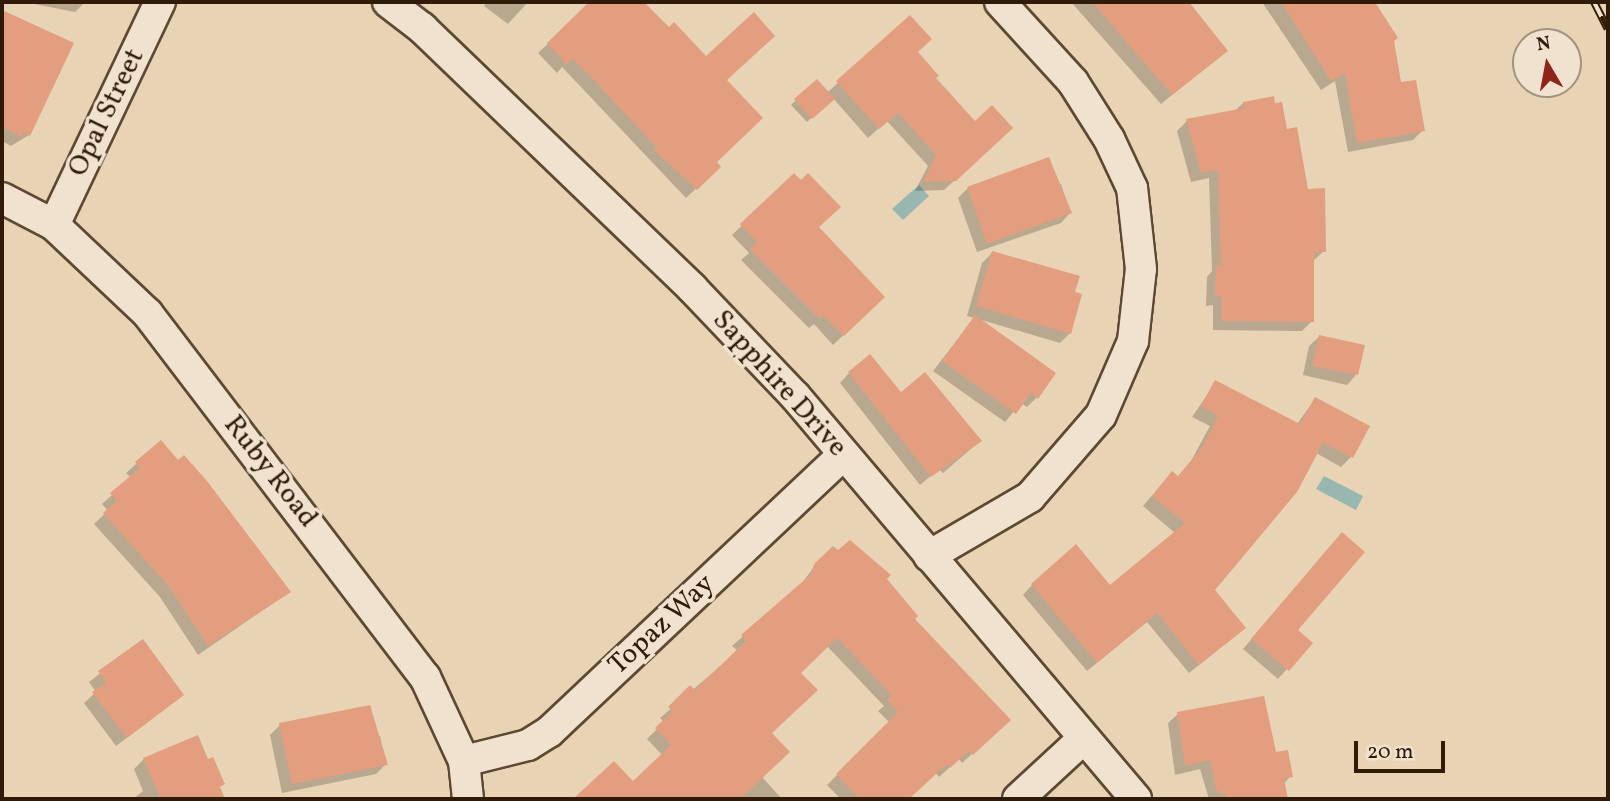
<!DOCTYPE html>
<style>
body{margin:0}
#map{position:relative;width:1610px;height:801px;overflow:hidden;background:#e8d3b4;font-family:Vollkorn,serif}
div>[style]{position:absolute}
.water>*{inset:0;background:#97b7b0}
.shadow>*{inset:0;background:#0003}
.building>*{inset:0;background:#e29e7e}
.roads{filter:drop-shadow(2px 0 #5d4932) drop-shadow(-2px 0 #5d4932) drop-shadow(0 2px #5d4932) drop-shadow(0 -2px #5d4932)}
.minor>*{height:30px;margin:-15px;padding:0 15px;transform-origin:15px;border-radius:15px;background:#f0e2ce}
.rail>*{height:8px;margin-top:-4px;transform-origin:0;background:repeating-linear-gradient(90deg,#f0e2ce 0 16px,#2f1b07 0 32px);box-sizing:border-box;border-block:2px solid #2f1b07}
span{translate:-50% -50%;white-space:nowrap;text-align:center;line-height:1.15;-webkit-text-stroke:7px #f0e2ce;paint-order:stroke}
.street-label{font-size:28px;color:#2f1b07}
.frame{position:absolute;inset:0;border:4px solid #2f1b07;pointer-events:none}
.north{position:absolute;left:1512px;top:28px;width:70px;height:70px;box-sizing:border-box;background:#f0e2ce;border:2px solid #a3927e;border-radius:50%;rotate:350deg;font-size:19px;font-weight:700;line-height:28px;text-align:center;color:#2f1b07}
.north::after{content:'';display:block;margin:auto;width:24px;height:32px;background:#8f2418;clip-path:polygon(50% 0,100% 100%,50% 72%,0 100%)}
.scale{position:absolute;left:1354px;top:741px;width:91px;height:32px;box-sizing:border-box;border:4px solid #2f1b07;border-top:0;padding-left:9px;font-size:21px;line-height:24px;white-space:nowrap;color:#2f1b07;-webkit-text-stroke:5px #f0e2ce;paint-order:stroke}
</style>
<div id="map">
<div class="water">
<i style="clip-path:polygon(919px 185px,929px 196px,903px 220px,892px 209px)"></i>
<i style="clip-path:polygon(1324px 476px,1363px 496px,1356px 510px,1316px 489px)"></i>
</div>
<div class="shadow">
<i style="clip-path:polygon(24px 2px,85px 2px,75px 12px)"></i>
<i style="clip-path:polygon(487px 2px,528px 2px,508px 24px,484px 6px)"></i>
<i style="clip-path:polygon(592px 2px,642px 2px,669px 30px,719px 167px,686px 198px,562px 67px,557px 73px,538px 53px)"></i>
<i style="clip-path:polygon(1071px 2px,1187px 2px,1226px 51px,1161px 104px)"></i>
<i style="clip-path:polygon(1262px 2px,1371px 2px,1396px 38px,1392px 42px,1400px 84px,1423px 130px,1413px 140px,1348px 152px,1335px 81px,1321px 90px)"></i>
<i style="clip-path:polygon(910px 17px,916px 53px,934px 78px,975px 123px,1001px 138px,944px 190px,915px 191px,928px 166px,887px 121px,868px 138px,833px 98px,807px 122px,791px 105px,817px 81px,827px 93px)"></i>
<i style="clip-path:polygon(2px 27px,10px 31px,29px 135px,11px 146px,2px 141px)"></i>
<i style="clip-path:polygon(1243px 103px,1286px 131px,1324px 251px,1313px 261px,1312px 321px,1302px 331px,1213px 330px,1213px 305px,1206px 306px,1207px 277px,1212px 271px,1209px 178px,1191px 182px,1177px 131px,1187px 121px,1235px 111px)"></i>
<i style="clip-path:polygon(794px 175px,817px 228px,883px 297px,833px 345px,814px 324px,809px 328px,741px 260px,749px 253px,732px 235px)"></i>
<i style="clip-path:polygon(1061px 184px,1070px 213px,1061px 223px,977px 252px,958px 198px,968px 188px)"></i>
<i style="clip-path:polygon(992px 253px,1073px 293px,1070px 333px,1060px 343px,978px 319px,1037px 397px,1027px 407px,1021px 403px,1005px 422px,933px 371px,974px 318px,967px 316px,982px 263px)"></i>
<i style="clip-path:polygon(1319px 337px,1356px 375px,1347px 385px,1303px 375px,1309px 346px)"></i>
<i style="clip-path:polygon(849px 373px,901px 394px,980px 441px,943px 473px,939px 469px,920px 485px,840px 383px)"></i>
<i style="clip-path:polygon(1216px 382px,1297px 424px,1315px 399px,1351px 457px,1341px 467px,1316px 453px,1212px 590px,1234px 637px,1189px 673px,1147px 622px,1087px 671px,1023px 595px,1032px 585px,1110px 587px,1175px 533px,1143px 506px,1163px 483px,1177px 478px,1191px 461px,1210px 426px,1192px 417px)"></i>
<i style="clip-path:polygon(161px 442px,289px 592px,198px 655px,160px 597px,94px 524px,108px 511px,102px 504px,131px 478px,126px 473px)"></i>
<i style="clip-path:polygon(1332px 544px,1296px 631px,1287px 669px,1278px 679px,1243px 649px)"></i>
<i style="clip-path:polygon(816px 564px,885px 579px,999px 730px,962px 763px,959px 759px,939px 777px,936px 773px,907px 799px,841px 799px,827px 785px,890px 723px,878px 711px,884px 706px,827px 646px,799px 673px,770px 734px,762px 777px,782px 799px,713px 799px,706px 791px,697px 799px,576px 799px,614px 764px,633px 783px,663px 756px,647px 739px,664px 722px,660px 718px,738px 651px,732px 646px,800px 586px)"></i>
<i style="clip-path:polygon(142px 641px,182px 695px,116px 746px,84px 703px,96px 692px,89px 682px)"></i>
<i style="clip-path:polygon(1178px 714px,1275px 754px,1291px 776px,1283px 784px,1286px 799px,1209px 799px,1200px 769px,1175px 775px,1168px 723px)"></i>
<i style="clip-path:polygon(280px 725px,380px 736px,386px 764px,376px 774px,282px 793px,270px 735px)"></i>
<i style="clip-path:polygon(144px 759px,218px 788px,223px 799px,133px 799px,143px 791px,134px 769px)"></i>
</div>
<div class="building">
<i style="clip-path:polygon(589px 2px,644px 2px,669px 27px,674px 22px,706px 56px,754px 12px,775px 36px,727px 80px,763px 118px,717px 162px,721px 167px,697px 190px,654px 150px,657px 148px,591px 77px,573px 59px,567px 65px,547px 43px)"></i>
<i style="clip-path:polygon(1092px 2px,1189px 2px,1228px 51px,1172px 95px)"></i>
<i style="clip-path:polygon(1281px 2px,1375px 2px,1398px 38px,1394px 41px,1401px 82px,1416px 80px,1425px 131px,1357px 143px,1345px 73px,1331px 81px)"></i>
<i style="clip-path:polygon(2px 10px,74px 43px,30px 136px,24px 133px,22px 137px,2px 127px)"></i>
<i style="clip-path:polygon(910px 15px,932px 39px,918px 52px,939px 76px,936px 78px,975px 121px,992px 105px,1013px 128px,956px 181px,923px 182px,936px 155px,898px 113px,879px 129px,836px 81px)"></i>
<i style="clip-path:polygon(817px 79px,835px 99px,812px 119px,794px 99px)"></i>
<i style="clip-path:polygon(1274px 96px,1275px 103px,1282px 102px,1287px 129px,1297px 127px,1308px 189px,1325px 188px,1326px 252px,1314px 252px,1314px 322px,1222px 321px,1222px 296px,1215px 296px,1216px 265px,1221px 265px,1218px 170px,1201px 173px,1186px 119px,1244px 108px,1243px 102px)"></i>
<i style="clip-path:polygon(1049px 157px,1072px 213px,987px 244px,967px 187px)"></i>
<i style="clip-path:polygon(794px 173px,801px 180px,808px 173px,841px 207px,819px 227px,885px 297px,844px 336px,824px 316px,820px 319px,750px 249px,757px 242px,740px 224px)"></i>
<i style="clip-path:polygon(992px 251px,1080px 276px,1075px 292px,1082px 294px,1071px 334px,976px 306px)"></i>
<i style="clip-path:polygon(975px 315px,1056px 373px,1038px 399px,1031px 393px,1016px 414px,942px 361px)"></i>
<i style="clip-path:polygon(1319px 335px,1365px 345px,1358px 375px,1312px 366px)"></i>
<i style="clip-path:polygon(870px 354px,901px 392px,925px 372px,982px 441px,931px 477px,848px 372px)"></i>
<i style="clip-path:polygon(1215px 380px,1300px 424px,1315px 397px,1370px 426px,1353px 458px,1323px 443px,1297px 492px,1215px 590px,1246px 628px,1199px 665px,1157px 613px,1097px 663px,1031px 584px,1076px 544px,1110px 585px,1185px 523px,1152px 496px,1172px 471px,1178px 476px,1201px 449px,1218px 416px,1201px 406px)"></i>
<i style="clip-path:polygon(161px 440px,178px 460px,184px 455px,207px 481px,291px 592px,208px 646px,170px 588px,103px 513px,117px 501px,110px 493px,140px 468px,135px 462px)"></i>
<i style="clip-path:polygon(1342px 532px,1365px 552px,1298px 630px,1313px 643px,1289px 671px,1251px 639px)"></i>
<i style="clip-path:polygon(850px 540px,891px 575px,887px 579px,918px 616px,915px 619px,1011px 720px,973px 755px,969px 751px,950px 768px,947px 764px,909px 799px,860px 799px,836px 774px,898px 712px,887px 700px,892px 695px,837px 638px,801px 673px,818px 690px,772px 733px,790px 752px,740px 799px,573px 799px,614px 761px,633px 781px,671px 745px,655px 728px,673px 711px,668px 707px,690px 685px,695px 690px,746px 641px,741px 635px,809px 576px,815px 563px,833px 546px,838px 550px)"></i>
<i style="clip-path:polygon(143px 639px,184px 695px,127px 738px,92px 692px,106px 683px,98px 671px)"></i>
<i style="clip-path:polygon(1264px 696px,1276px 752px,1288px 750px,1293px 777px,1284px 779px,1288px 799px,1228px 799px,1226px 793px,1220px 795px,1216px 789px,1210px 760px,1185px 766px,1177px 712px)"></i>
<i style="clip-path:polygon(370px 705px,388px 765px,292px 784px,279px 723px)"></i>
<i style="clip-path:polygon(198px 735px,208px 759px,213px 757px,225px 784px,220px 787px,225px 799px,161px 799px,143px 758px)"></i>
</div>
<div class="roads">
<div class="minor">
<i style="left:388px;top:2px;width:43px;rotate:37.4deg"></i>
<i style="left:422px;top:28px;width:375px;rotate:43.9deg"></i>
<i style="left:692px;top:288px;width:149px;rotate:46.4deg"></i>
<i style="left:795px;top:396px;width:528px;rotate:49.76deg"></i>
<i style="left:2px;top:198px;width:59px;rotate:27.4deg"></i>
<i style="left:54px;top:225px;width:129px;rotate:43.4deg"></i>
<i style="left:148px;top:314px;width:457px;rotate:52.7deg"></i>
<i style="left:425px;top:677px;width:93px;rotate:65.1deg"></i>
<i style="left:464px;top:761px;width:38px;rotate:84deg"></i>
<i style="left:54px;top:225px;width:247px;rotate:-64.6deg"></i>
<i style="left:929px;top:556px;width:117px;rotate:-30.3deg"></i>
<i style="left:1030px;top:497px;width:108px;rotate:-49.1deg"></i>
<i style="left:1101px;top:415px;width:81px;rotate:-66.6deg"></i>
<i style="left:1133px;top:341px;width:72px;rotate:-83.7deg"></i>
<i style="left:1141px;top:269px;width:81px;rotate:-96.3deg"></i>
<i style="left:1132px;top:188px;width:54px;rotate:-115.1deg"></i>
<i style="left:1109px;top:139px;width:67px;rotate:-122.3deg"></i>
<i style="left:1073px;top:82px;width:108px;rotate:-132.4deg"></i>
<i style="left:464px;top:761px;width:66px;rotate:-14deg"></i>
<i style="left:528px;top:745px;width:25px;rotate:-32deg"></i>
<i style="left:549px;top:732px;width:403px;rotate:-43.3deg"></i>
<i style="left:1018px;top:799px;width:88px;rotate:-42.7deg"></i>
</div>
</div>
<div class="rail">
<i style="left:1594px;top:2px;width:30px;rotate:63deg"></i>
</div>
<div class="street-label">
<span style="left:107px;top:113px;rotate:-64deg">Opal Street</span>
<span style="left:779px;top:384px;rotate:48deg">Sapphire Drive</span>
<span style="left:270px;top:472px;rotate:52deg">Ruby Road</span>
<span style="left:662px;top:625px;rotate:-43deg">Topaz Way</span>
</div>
<div class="frame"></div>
<div class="north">N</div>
<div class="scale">20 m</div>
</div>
